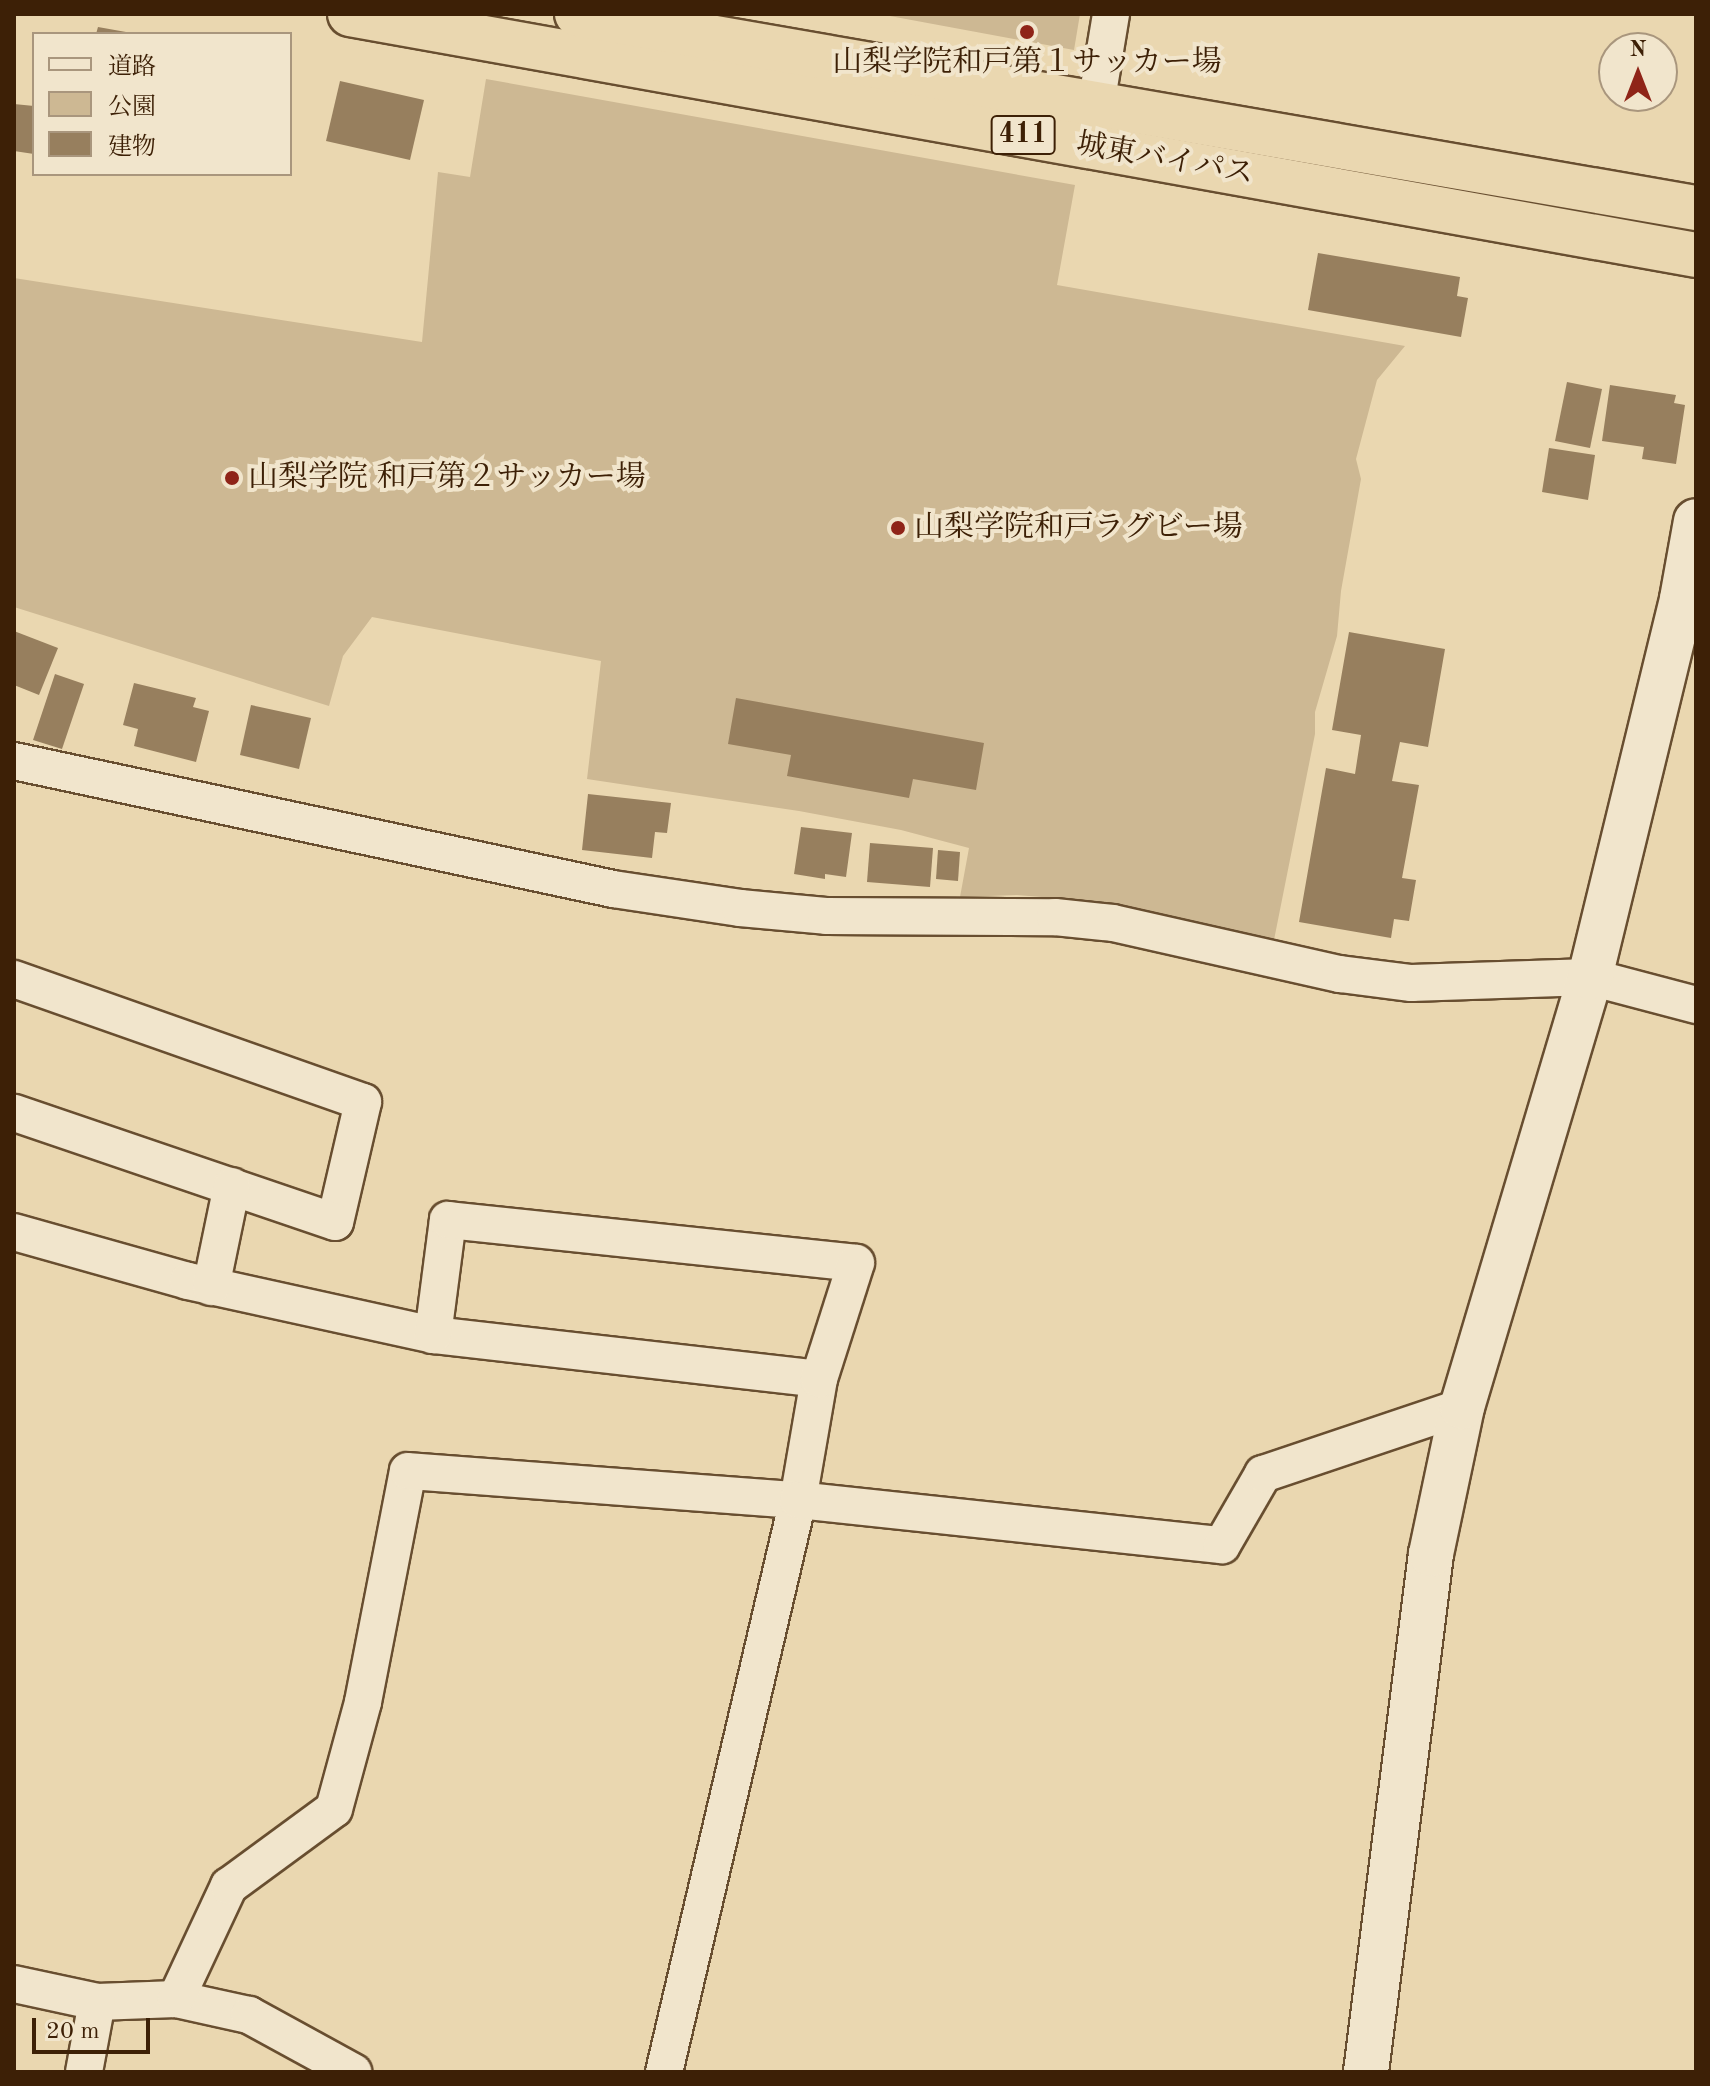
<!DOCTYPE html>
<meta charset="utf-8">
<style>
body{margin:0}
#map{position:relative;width:1710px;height:2086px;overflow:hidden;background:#ead7b0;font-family:"Old Standard TT","Noto Serif JP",serif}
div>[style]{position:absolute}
.green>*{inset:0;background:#cdb893}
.building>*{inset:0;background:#977f5e}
.roads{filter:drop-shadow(2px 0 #684e30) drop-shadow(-2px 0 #684e30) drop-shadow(0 2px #684e30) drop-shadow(0 -2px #684e30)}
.street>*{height:36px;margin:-18px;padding:0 18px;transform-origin:18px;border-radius:18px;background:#f1e5cc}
.secondary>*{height:44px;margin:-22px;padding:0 22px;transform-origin:22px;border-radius:22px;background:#f1e5cc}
.highway>*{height:44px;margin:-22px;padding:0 22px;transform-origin:22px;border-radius:22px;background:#ead7b0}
.dots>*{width:22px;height:22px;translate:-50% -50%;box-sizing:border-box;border:4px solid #f1e5cc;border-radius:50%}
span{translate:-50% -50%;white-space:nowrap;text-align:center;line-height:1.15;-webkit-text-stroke:8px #f1e5cc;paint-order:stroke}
.shield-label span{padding:2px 6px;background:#f1e5cc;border:2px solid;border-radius:6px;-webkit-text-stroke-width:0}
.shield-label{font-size:28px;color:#3d2006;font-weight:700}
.poi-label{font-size:30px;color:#3d2006}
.left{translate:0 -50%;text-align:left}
.street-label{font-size:30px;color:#3d2006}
.frame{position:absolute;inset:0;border:16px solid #3d2006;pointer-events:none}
.legend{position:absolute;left:32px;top:32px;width:260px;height:144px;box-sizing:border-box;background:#f1e5cc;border:2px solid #a9967d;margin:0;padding:10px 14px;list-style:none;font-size:24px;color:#3d2006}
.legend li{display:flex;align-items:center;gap:16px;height:40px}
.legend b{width:40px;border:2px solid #a9967d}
.north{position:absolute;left:1598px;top:32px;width:80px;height:80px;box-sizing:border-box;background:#f1e5cc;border:2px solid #a9967d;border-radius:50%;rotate:0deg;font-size:22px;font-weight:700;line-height:32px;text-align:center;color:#3d2006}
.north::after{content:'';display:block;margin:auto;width:28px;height:36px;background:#8f2418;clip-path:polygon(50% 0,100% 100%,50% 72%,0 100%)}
.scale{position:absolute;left:32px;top:2018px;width:118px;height:36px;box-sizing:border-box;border:4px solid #3d2006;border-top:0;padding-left:10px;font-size:24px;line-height:28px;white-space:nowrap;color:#3d2006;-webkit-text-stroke:6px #f1e5cc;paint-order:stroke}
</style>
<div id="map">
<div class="green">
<i style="clip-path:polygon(879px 14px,1080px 14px,1074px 50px)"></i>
<i style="clip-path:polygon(486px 79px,1075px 185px,1057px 285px,1405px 346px,1377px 380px,1356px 459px,1361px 479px,1341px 591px,1337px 636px,1315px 712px,1315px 734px,1274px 940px,1090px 901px,1017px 895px,960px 897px,969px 848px,901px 830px,799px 811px,587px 779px,601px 661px,372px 617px,343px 656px,329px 706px,14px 607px,14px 278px,422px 342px,438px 172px,470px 177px)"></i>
</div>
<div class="building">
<i style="clip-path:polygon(98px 27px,126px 32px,126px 34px,96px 34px)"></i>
<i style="clip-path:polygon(340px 81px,424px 100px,410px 160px,326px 141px)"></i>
<i style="clip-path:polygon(14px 104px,34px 106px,34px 154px,14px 151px)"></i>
<i style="clip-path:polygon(1318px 253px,1460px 277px,1457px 296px,1468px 298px,1461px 337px,1308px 310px)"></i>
<i style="clip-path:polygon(1567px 382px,1602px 389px,1590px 448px,1555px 441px)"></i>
<i style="clip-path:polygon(1610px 385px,1676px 395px,1674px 403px,1685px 405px,1676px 464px,1642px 459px,1644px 447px,1602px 441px)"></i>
<i style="clip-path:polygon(1549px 448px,1595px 455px,1588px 500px,1542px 492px)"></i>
<i style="clip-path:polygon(14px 631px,58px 648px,39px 695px,14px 685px)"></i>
<i style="clip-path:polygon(1349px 632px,1445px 649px,1428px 747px,1400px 742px,1392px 781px,1419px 785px,1402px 878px,1416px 880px,1409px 921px,1394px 919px,1391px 938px,1299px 922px,1326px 768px,1355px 774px,1361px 735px,1332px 730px)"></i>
<i style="clip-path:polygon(55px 674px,84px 684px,62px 749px,33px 740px)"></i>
<i style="clip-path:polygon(134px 683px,196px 698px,193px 707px,209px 711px,196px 762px,134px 746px,138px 729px,123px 725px)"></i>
<i style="clip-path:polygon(736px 698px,984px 743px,976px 790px,913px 779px,909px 798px,787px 776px,791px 755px,728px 744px)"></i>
<i style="clip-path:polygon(251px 705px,311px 718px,299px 769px,240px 755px)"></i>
<i style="clip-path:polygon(588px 794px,671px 803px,667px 833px,655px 832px,652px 858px,582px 850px)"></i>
<i style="clip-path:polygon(801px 827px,852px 833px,846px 877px,825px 874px,825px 879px,794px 874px)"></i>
<i style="clip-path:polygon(870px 843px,933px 848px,930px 887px,867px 882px)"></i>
<i style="clip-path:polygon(938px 850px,960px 852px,958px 881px,936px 879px)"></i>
</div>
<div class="roads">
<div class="street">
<i style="left:1092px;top:129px;width:117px;rotate:-80.6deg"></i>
<i style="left:14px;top:761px;width:613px;rotate:12.06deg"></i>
<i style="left:613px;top:889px;width:128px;rotate:8.5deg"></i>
<i style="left:740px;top:908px;width:86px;rotate:5.3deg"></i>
<i style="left:826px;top:916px;width:229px;rotate:0.3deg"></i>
<i style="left:1055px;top:917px;width:58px;rotate:5.9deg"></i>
<i style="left:1113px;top:923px;width:233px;rotate:12.7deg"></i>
<i style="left:1340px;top:974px;width:72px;rotate:7.2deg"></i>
<i style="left:1411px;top:983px;width:179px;rotate:-1.9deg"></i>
<i style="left:1590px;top:977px;width:110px;rotate:14.8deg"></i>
<i style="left:14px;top:979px;width:370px;rotate:19.4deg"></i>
<i style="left:363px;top:1102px;width:123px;rotate:103.1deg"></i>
<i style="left:335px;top:1222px;width:339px;rotate:-161.2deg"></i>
<i style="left:14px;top:1232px;width:181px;rotate:15.7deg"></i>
<i style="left:188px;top:1281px;width:251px;rotate:12.4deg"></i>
<i style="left:433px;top:1335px;width:388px;rotate:6.5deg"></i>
<i style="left:819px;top:1379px;width:123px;rotate:99.8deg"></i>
<i style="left:798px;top:1500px;width:587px;rotate:103.18deg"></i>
<i style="left:211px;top:1287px;width:103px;rotate:-78.3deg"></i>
<i style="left:433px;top:1335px;width:116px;rotate:-82.6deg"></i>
<i style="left:448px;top:1220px;width:410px;rotate:6deg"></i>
<i style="left:856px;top:1263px;width:122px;rotate:107.7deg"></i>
<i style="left:14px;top:1984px;width:85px;rotate:12.2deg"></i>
<i style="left:97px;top:2002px;width:79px;rotate:-2.2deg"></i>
<i style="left:176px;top:1999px;width:75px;rotate:12.4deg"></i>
<i style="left:249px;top:2015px;width:119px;rotate:28.7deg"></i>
<i style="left:176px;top:1999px;width:125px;rotate:-64.9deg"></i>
<i style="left:229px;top:1886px;width:130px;rotate:-36.3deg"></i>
<i style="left:334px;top:1809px;width:111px;rotate:-74.8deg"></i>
<i style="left:363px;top:1702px;width:235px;rotate:-79deg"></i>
<i style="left:408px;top:1471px;width:391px;rotate:4.3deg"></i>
<i style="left:798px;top:1500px;width:426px;rotate:6.1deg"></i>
<i style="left:1222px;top:1545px;width:82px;rotate:-60deg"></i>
<i style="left:1263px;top:1474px;width:210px;rotate:-18.6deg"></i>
<i style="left:84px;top:2072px;width:71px;rotate:-79.5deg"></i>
</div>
<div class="secondary">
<i style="left:1366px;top:2072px;width:522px;rotate:-82.85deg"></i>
<i style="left:1431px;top:1554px;width:150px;rotate:-78.1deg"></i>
<i style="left:1462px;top:1407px;width:449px;rotate:-73.4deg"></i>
<i style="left:1590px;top:977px;width:389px;rotate:-76.3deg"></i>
<i style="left:1682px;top:599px;width:79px;rotate:-79.8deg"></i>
</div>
<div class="highway">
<i style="left:350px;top:14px;width:1367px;rotate:10.15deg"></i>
<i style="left:577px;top:14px;width:1136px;rotate:9.84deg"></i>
</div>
</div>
<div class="dots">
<i style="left:1027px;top:32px;background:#8f2418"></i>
<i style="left:232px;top:478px;background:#8f2418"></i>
<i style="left:898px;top:528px;background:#8f2418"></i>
</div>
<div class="shield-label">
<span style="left:1023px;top:135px">411</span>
</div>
<div class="poi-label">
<span style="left:1027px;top:63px">山梨学院和戸第１サッカー場</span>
<span class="left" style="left:248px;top:478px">山梨学院 和戸第２サッカー場</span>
<span class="left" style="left:914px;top:528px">山梨学院和戸ラグビー場</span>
</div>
<div class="street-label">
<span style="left:1165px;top:160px;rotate:10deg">城東バイパス</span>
</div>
<div class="frame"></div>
<ul class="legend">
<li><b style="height:10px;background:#f1e5cc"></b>道路</li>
<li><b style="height:22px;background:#cdb893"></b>公園</li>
<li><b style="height:22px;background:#977f5e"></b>建物</li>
</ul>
<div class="north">N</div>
<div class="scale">20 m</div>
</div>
